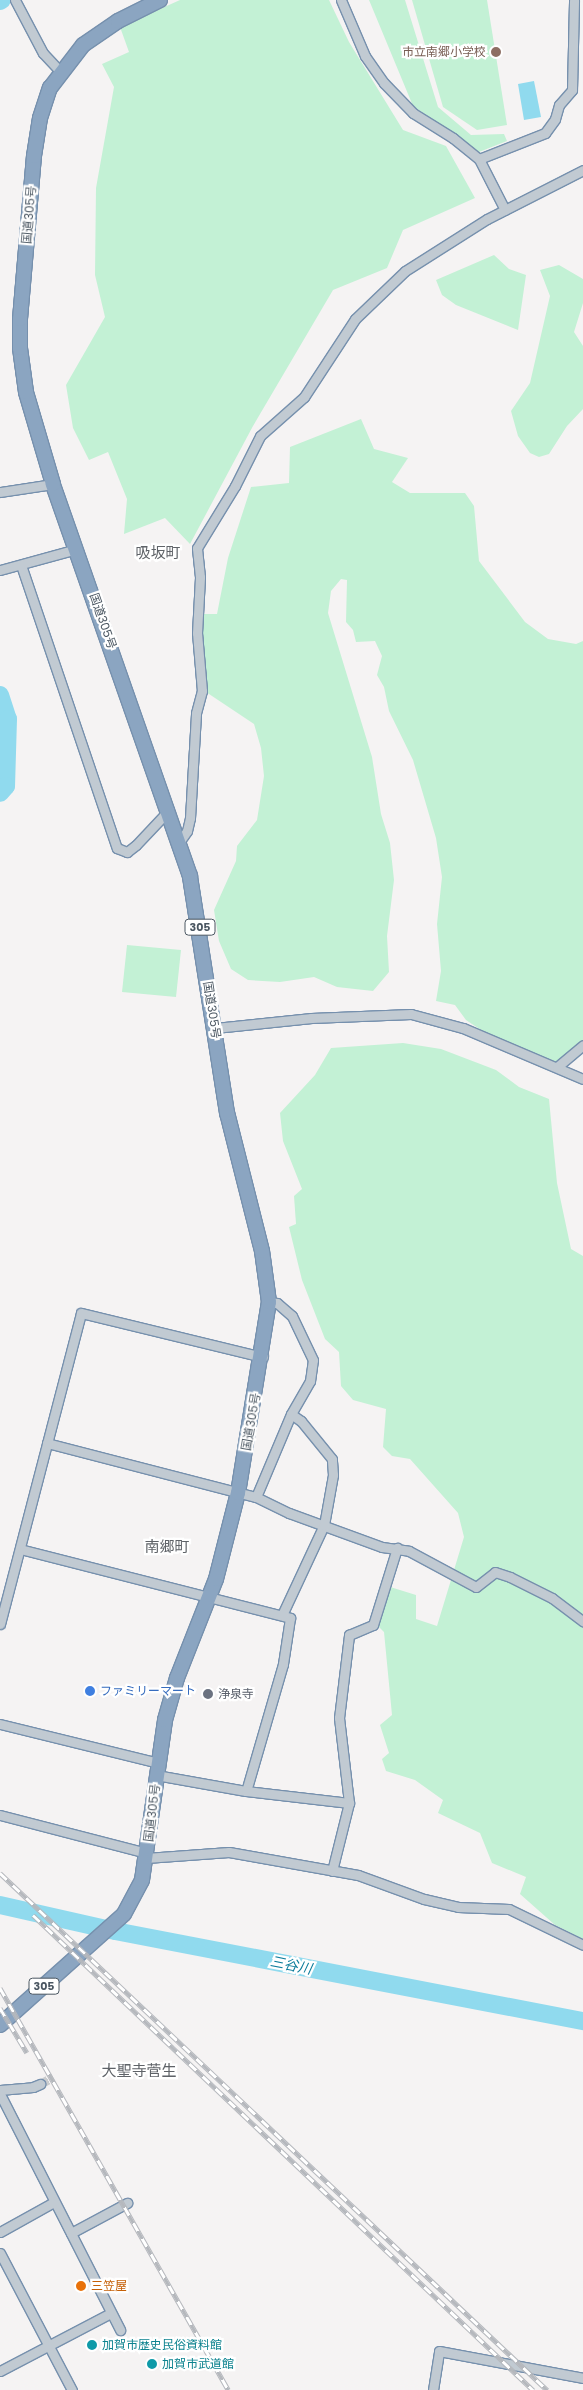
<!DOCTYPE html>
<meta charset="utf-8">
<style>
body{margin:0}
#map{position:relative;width:583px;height:2390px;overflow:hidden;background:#f5f3f3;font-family:Poppins,"Noto Sans JP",sans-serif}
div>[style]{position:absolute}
.green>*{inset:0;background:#c3f1d5}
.water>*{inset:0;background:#90daee}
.river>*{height:18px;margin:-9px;padding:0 9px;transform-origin:9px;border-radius:9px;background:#90daee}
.minor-tunnel>*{height:9px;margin-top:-4.5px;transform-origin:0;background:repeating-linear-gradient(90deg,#caccce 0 9px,transparent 0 13.5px)}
.roads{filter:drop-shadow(1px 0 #7690ad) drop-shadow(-1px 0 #7690ad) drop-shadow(0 1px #7690ad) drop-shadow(0 -1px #7690ad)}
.minor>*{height:9px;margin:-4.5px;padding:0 4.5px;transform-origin:4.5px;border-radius:4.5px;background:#c1cad2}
.highway>*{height:14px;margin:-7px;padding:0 7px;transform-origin:7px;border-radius:7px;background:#8ba5c1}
.rail>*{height:5px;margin-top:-2.5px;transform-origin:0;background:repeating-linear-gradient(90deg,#fff 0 9px,#b5b8bd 0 18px);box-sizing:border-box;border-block:1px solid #b5b8bd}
.dots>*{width:14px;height:14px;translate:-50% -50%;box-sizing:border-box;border:2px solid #fff;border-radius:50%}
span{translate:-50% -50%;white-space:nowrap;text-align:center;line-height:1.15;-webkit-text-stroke:4.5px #fff;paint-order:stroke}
.shield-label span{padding:1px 4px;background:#fff;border:1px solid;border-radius:4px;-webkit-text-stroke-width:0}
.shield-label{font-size:11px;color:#4a5661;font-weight:700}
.education-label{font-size:12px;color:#785e54}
.right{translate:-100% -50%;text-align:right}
.street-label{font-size:12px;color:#4a5661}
.shop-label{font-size:12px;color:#366cbe}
.left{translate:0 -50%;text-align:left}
.worship-label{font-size:12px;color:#5b616d}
.food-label{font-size:12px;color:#c56008}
.culture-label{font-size:12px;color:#0d838f}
.water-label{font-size:14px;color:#0c7c9b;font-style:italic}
.quarter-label{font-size:15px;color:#5f6368}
</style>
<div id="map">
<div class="green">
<i style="clip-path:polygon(180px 0,329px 0,349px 42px,403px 130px,446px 146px,475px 198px,403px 230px,387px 268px,333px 290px,253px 426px,190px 544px,165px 518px,124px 534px,127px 499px,108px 452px,89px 460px,73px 428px,66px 385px,105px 317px,95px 275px,96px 188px,114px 87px,102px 64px,129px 52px,120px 27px)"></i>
<i style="clip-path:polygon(369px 0,405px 0,438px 107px,471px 135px,504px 134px,507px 141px,479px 152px,413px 106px)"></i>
<i style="clip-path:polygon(412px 0,487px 0,507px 125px,477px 130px,443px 107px)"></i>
<i style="clip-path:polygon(494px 255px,509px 269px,526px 275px,518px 330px,456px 305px,442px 295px,436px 280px)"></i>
<i style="clip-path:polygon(559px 265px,583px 279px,583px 303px,574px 332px,583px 346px,583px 409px,567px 426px,549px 454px,539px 457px,530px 453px,518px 436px,511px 411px,530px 383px,550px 296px,540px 270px)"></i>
<i style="clip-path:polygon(361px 419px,374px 449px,408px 458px,392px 482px,410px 493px,465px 493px,474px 506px,479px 561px,525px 622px,548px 639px,576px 644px,583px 641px,583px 1043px,555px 1064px,484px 1032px,466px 1020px,455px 1005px,436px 1001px,441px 971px,437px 924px,442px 877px,436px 838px,413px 760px,389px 711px,384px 687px,377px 675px,382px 656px,375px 641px,356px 642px,353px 630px,346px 622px,347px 580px,341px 579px,331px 591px,328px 613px,372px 757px,381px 814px,390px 843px,394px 880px,387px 936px,389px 972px,373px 991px,337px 987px,314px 977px,280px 982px,248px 980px,231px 969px,219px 941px,214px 910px,236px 861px,237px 846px,257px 820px,264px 776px,261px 748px,254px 724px,206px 692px,201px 614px,217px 614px,228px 558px,251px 487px,289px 483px,290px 447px)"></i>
<i style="clip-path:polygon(127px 945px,181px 950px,176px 997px,122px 992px)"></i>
<i style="clip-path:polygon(403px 1043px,441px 1049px,496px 1070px,519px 1087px,549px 1099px,557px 1183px,571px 1249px,583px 1256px,583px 1939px,555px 1925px,520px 1894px,526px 1877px,492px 1863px,480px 1833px,438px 1813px,443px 1800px,415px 1780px,386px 1771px,382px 1759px,389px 1753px,380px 1725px,392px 1715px,384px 1632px,377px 1625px,387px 1586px,416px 1595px,416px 1619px,437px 1626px,464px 1537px,458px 1513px,410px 1459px,392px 1456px,383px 1447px,386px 1409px,353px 1400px,341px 1386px,339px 1352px,325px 1339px,302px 1280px,289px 1227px,296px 1224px,294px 1196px,302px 1189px,283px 1141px,280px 1113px,315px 1075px,331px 1048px)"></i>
</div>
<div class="water">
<i style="clip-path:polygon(534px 81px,541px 117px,524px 120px,518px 84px)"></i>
</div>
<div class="river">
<i style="left:0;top:1px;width:2px;rotate:-27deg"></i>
<i style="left:0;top:695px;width:25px;rotate:72deg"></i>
<i style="left:8px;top:719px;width:67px;rotate:91.7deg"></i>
<i style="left:6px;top:786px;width:9px;rotate:131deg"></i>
<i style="left:0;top:1905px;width:118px;rotate:12.7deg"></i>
<i style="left:115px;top:1931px;width:477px;rotate:10.9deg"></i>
</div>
<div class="minor-tunnel">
<i style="left:40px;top:2084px;width:15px;rotate:-28deg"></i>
</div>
<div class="roads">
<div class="minor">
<i style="left:15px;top:0;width:60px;rotate:62.2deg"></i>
<i style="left:43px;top:53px;width:25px;rotate:47deg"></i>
<i style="left:341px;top:0;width:61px;rotate:66.8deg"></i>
<i style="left:365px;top:56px;width:33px;rotate:55deg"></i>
<i style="left:384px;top:83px;width:42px;rotate:46deg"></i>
<i style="left:413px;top:113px;width:47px;rotate:32deg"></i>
<i style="left:453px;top:138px;width:33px;rotate:39deg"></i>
<i style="left:479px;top:159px;width:57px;rotate:63deg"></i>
<i style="left:479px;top:159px;width:71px;rotate:-21.5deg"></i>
<i style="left:545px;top:133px;width:17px;rotate:-54deg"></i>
<i style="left:555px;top:119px;width:15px;rotate:-74deg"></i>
<i style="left:559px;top:105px;width:20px;rotate:-49deg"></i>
<i style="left:572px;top:90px;width:90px;rotate:-88.7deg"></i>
<i style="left:0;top:492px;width:54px;rotate:-8.6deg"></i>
<i style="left:21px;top:565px;width:299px;rotate:71.3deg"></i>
<i style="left:117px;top:848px;width:11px;rotate:22deg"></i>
<i style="left:127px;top:852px;width:11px;rotate:-38deg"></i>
<i style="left:136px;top:845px;width:48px;rotate:-46.7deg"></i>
<i style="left:0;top:570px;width:80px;rotate:-15.3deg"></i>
<i style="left:180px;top:841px;width:12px;rotate:-55deg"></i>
<i style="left:187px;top:831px;width:13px;rotate:-77deg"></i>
<i style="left:190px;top:818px;width:105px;rotate:-86.7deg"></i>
<i style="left:196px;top:713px;width:23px;rotate:-75deg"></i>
<i style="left:202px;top:691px;width:58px;rotate:-94.9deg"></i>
<i style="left:197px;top:633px;width:56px;rotate:-86.9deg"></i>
<i style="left:200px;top:577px;width:29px;rotate:-96deg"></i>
<i style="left:197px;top:548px;width:73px;rotate:-58.5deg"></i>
<i style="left:235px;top:486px;width:56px;rotate:-63.4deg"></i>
<i style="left:260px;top:436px;width:59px;rotate:-41.6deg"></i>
<i style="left:304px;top:397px;width:93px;rotate:-56.8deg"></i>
<i style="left:355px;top:319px;width:69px;rotate:-43.8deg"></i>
<i style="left:405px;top:271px;width:97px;rotate:-32.4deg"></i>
<i style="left:487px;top:219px;width:108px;rotate:-27deg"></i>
<i style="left:215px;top:1028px;width:97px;rotate:-5.9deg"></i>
<i style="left:311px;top:1018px;width:100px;rotate:-2.3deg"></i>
<i style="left:411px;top:1014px;width:54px;rotate:15.1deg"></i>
<i style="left:463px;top:1028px;width:130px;rotate:23deg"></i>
<i style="left:557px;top:1067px;width:34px;rotate:-40deg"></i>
<i style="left:47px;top:1443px;width:216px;rotate:14.5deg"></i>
<i style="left:256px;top:1497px;width:37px;rotate:26deg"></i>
<i style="left:289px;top:1513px;width:99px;rotate:20.1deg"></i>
<i style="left:382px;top:1547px;width:27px;rotate:8deg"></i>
<i style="left:409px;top:1551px;width:76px;rotate:28.2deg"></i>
<i style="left:476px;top:1587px;width:24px;rotate:-38deg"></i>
<i style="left:495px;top:1572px;width:16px;rotate:18deg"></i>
<i style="left:510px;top:1577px;width:47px;rotate:26.6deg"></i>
<i style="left:552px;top:1598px;width:39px;rotate:37deg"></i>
<i style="left:256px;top:1497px;width:90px;rotate:-67.1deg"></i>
<i style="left:291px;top:1414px;width:38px;rotate:-60deg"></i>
<i style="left:310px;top:1381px;width:21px;rotate:-82deg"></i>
<i style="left:313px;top:1360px;width:49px;rotate:-115.5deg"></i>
<i style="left:292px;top:1316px;width:20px;rotate:-139deg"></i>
<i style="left:277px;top:1303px;width:8px;rotate:-173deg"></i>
<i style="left:20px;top:1549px;width:279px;rotate:14.3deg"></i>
<i style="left:290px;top:1618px;width:47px;rotate:98.7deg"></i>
<i style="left:283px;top:1664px;width:132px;rotate:106.2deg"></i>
<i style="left:282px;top:1615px;width:99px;rotate:-65deg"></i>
<i style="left:324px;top:1525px;width:51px;rotate:-79.8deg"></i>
<i style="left:333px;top:1475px;width:16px;rotate:-94deg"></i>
<i style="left:332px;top:1459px;width:49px;rotate:-129.2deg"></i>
<i style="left:301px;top:1421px;width:12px;rotate:-145deg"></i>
<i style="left:0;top:1624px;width:321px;rotate:-75.4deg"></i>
<i style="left:81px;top:1313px;width:187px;rotate:13.6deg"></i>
<i style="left:0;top:1724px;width:164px;rotate:13.8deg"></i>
<i style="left:156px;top:1775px;width:91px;rotate:10.1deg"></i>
<i style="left:246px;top:1791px;width:104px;rotate:6.6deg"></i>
<i style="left:0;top:1815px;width:152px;rotate:14.5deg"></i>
<i style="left:146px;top:1858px;width:83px;rotate:-4.1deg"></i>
<i style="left:229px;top:1852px;width:131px;rotate:10.1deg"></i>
<i style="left:358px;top:1875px;width:70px;rotate:20deg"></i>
<i style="left:424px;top:1899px;width:35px;rotate:13deg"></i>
<i style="left:458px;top:1907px;width:51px;rotate:2.2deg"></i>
<i style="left:509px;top:1909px;width:82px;rotate:25.9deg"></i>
<i style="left:332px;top:1871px;width:70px;rotate:-76deg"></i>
<i style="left:349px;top:1803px;width:86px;rotate:-96.7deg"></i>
<i style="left:339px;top:1718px;width:84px;rotate:-83.1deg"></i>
<i style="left:349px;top:1635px;width:26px;rotate:-23deg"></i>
<i style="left:373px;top:1625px;width:81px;rotate:-72.7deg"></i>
<i style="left:0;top:2090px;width:33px;rotate:-5deg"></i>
<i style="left:33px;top:2087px;width:8px;rotate:-23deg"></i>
<i style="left:0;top:2094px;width:265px;rotate:63deg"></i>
<i style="left:0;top:2232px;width:62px;rotate:-29.1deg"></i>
<i style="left:71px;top:2233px;width:64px;rotate:-28.2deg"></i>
<i style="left:0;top:2253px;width:155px;rotate:62.3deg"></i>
<i style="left:0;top:2371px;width:125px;rotate:-27.6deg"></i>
<i style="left:433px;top:2390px;width:39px;rotate:-81deg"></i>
<i style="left:439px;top:2351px;width:147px;rotate:10.6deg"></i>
</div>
<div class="highway">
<i style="left:0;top:2025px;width:166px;rotate:-41.8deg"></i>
<i style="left:124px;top:1914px;width:38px;rotate:-62deg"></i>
<i style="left:142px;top:1880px;width:162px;rotate:-81.8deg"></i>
<i style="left:165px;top:1720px;width:44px;rotate:-74.1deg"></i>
<i style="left:177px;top:1678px;width:106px;rotate:-68.5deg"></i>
<i style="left:216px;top:1579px;width:89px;rotate:-75.7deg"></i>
<i style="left:238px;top:1493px;width:193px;rotate:-80.8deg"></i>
<i style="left:269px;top:1302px;width:51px;rotate:-97.8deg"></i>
<i style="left:262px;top:1251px;width:142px;rotate:-104.2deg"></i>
<i style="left:227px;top:1113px;width:240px;rotate:-98.9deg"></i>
<i style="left:190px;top:876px;width:415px;rotate:-109.3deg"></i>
<i style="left:53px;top:484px;width:96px;rotate:-106.4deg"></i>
<i style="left:26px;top:392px;width:44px;rotate:-97.8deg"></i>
<i style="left:20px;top:348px;width:29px;rotate:-90deg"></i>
<i style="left:20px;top:319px;width:164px;rotate:-85.1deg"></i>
<i style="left:34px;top:156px;width:38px;rotate:-81deg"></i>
<i style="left:40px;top:118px;width:32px;rotate:-72deg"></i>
<i style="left:50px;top:88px;width:54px;rotate:-52.5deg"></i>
<i style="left:83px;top:45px;width:42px;rotate:-34.4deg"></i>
<i style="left:118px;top:21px;width:47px;rotate:-26.6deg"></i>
</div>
</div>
<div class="rail">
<i style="left:0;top:1873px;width:753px;rotate:43.38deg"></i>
<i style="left:33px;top:1915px;width:690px;rotate:43.53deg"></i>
<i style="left:0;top:1988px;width:462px;rotate:60.4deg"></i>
<i style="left:0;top:2008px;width:52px;rotate:59deg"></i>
</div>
<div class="dots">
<i style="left:496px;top:52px;background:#8d6e63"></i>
<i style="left:90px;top:1691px;background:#3f7fe0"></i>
<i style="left:208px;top:1694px;background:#6b7280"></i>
<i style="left:81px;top:2286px;background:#e8710a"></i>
<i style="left:92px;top:2345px;background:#0f9aa8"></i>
<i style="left:152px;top:2364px;background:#0f9aa8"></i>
</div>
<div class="shield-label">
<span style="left:200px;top:927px">305</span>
<span style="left:44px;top:1986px">305</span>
</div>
<div class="education-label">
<span class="right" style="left:486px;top:52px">市立南郷小学校</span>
</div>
<div class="street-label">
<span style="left:29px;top:215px;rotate:-85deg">国道305号</span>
<span style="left:103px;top:621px;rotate:71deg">国道305号</span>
<span style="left:212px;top:1010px;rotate:81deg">国道305号</span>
<span style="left:251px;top:1422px;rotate:-80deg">国道305号</span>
<span style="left:152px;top:1813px;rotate:-83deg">国道305号</span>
</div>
<div class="shop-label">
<span class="left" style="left:100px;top:1691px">ファミリーマート</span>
</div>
<div class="worship-label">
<span class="left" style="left:218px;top:1694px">浄泉寺</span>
</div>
<div class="food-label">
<span class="left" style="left:91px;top:2286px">三笠屋</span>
</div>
<div class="culture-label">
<span class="left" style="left:102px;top:2345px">加賀市歴史民俗資料館</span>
<span class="left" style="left:162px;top:2364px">加賀市武道館</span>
</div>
<div class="water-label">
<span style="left:291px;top:1965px;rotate:11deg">三谷川</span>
</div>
<div class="quarter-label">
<span style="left:158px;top:553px">吸坂町</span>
<span style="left:167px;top:1547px">南郷町</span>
<span style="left:139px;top:2071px">大聖寺菅生</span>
</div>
</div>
